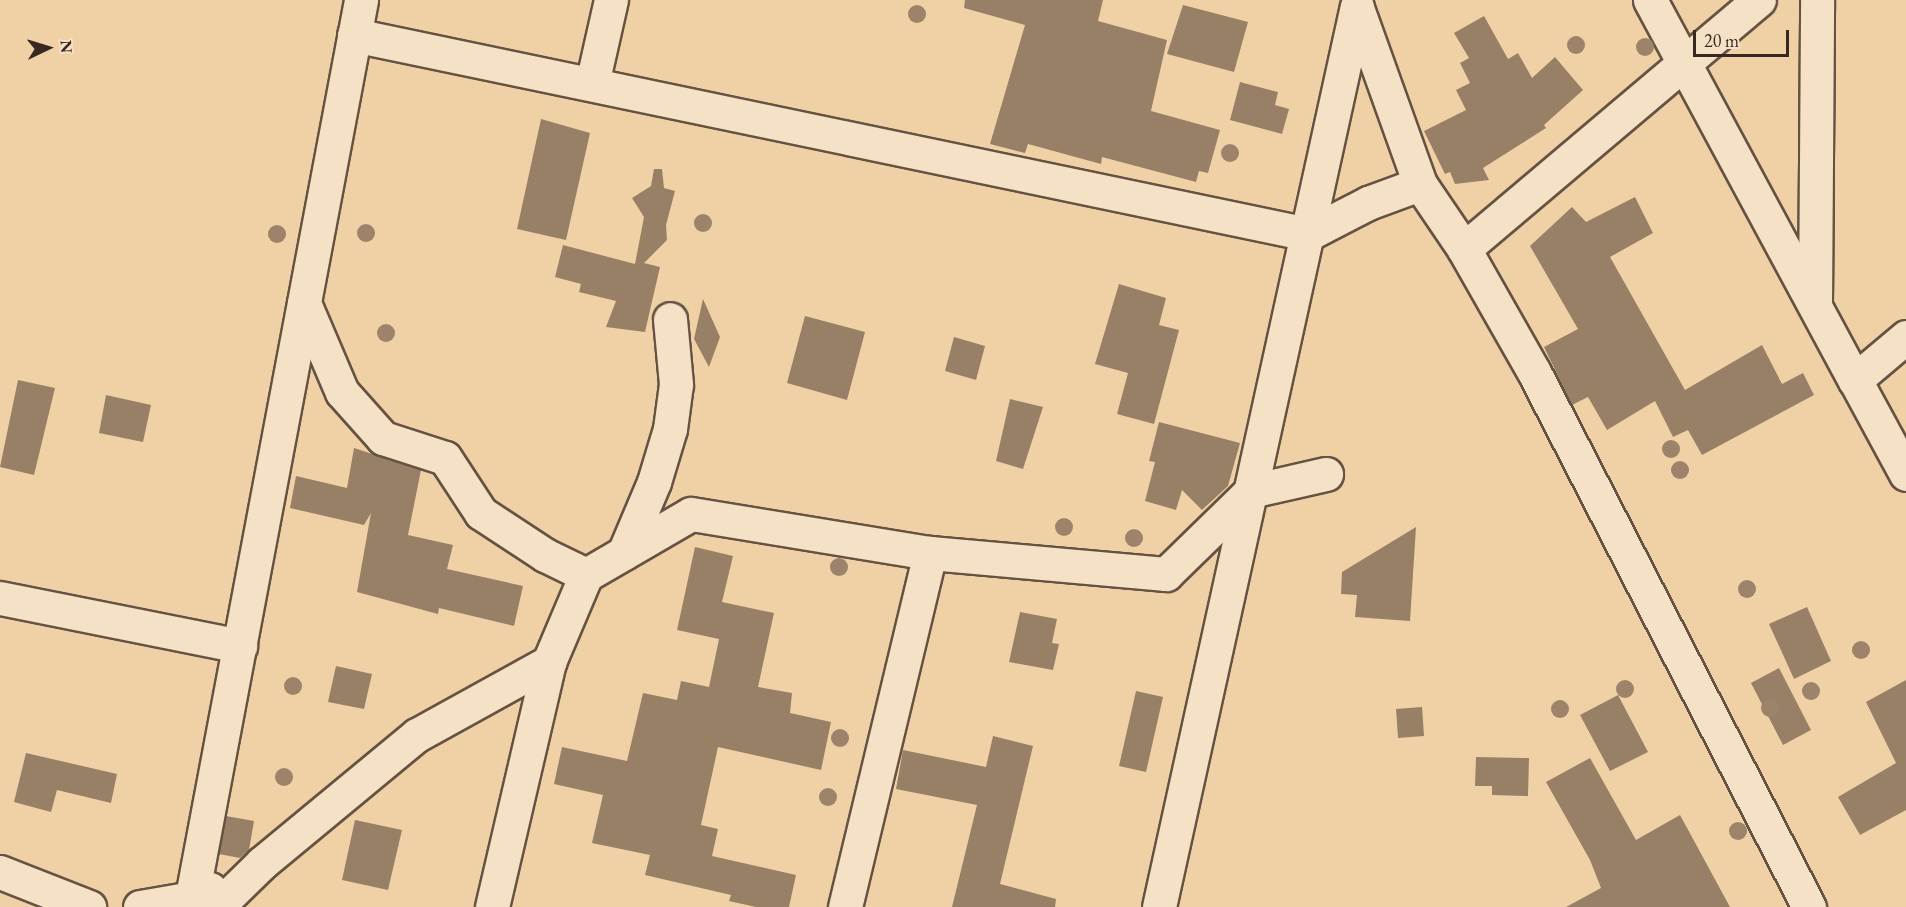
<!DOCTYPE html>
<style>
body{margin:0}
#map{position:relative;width:1906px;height:907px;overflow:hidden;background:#f0d1a6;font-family:"EB Garamond",serif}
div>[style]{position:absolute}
.building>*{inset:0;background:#988066}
.roads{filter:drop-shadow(2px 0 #665242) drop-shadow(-2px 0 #665242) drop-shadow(0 2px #665242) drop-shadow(0 -2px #665242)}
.minor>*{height:33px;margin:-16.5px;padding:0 16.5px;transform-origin:16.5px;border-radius:16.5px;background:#f5e1c5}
.trees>*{width:18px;height:18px;margin:-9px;border-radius:50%;background:#9c8369}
span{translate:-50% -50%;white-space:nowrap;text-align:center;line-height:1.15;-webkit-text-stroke:4.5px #f5e1c5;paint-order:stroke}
.north{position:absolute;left:18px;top:18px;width:60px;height:60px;-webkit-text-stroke:4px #f5e1c5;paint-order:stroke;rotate:86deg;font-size:16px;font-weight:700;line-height:24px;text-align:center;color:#382821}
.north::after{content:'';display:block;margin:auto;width:21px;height:27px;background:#382821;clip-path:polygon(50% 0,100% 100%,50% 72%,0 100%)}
.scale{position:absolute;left:1693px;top:30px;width:96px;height:27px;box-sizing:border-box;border:3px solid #382821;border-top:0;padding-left:8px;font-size:18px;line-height:21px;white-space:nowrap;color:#382821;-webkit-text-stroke:4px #f5e1c5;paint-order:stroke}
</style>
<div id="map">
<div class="building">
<i style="clip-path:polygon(965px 0,1103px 0,1098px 21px,1167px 40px,1151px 111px,1220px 130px,1208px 173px,1199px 171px,1196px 182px,1102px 157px,1101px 164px,1028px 144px,1025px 153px,990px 144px,1025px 25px,964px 8px)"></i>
<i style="clip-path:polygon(1183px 5px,1248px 22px,1234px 72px,1167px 54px)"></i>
<i style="clip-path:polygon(1484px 16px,1508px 59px,1518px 53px,1532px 78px,1555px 57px,1583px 90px,1544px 125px,1546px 128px,1483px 168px,1489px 180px,1455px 184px,1450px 172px,1445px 174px,1424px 131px,1466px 110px,1456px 90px,1470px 83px,1460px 63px,1469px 58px,1454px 33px)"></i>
<i style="clip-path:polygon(1240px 82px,1278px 92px,1275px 105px,1289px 109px,1282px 134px,1230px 120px)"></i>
<i style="clip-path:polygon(541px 119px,590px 133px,566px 240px,517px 229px)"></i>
<i style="clip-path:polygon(654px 169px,662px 169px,664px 188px,675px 191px,666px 225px,667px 240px,644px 263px,660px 267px,645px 332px,606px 327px,616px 301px,579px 292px,581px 284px,555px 277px,563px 245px,635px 264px,644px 217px,632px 198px,651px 186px)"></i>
<i style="clip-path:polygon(1635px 197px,1653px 233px,1610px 257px,1685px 390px,1762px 345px,1782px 384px,1803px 373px,1814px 395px,1702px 455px,1688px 430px,1673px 437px,1655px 401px,1607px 430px,1588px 397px,1572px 405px,1544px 347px,1578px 329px,1530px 246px,1572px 207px,1586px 222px)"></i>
<i style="clip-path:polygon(1119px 284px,1166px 298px,1159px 325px,1179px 330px,1154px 424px,1117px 414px,1128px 373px,1095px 364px)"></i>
<i style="clip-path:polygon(703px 299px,720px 337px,709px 367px,694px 339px)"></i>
<i style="clip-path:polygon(805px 316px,865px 332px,847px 400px,787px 383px)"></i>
<i style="clip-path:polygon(954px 337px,985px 346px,976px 380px,945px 371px)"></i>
<i style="clip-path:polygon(18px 380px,55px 388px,34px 475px,0 467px)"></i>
<i style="clip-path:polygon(106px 395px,151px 405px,143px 442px,99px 433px)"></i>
<i style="clip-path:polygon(1010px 399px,1043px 407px,1023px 469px,996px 461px)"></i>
<i style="clip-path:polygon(1159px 422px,1240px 443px,1228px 486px,1202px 510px,1182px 490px,1176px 510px,1145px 501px,1155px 462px,1149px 461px)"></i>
<i style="clip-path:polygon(354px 448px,421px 470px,408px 535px,453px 545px,447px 569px,523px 586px,514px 626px,439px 608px,438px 614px,357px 592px,371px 513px,364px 525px,290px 508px,296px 476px,347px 488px)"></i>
<i style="clip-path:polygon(1416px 527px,1410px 621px,1355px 617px,1357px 595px,1341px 594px,1342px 572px)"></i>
<i style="clip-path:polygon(695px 547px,733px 556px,722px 602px,774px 613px,758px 687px,792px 693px,790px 713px,831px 722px,821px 770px,718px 747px,701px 825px,718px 829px,712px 856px,796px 875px,789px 907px,756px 907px,729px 901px,731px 895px,645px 875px,650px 855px,592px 843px,603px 795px,554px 784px,562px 747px,627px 761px,643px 693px,677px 700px,681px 681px,709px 687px,719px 639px,677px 630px)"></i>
<i style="clip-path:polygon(1807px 607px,1831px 661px,1794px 679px,1769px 624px)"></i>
<i style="clip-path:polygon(1020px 612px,1057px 619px,1052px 643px,1059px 644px,1053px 670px,1009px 662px)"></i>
<i style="clip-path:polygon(336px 666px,372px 674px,364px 709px,328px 702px)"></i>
<i style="clip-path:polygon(1779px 668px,1811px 730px,1783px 745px,1751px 683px)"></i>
<i style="clip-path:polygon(1906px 680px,1906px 810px,1860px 835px,1838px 797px,1896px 763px,1866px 702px)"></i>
<i style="clip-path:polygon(1136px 691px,1163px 697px,1146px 772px,1119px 766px)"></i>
<i style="clip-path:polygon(1618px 695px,1648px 752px,1610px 771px,1580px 715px)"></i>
<i style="clip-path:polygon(1422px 707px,1424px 736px,1398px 738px,1396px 709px)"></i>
<i style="clip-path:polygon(993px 736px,1033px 746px,1000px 884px,1056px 899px,1055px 907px,952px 907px,977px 805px,896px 789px,903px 750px,986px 767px)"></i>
<i style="clip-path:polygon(26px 753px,117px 774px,111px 803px,57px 790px,51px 812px,14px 802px)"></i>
<i style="clip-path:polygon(1476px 757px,1529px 758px,1528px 796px,1492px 795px,1492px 786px,1475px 786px)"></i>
<i style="clip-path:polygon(1590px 758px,1636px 840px,1680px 815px,1730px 907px,1566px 907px,1601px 888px,1590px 860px,1546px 782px)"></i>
<i style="clip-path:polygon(226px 816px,254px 821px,249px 850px,240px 858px,219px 854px)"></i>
<i style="clip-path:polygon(355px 820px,402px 830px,388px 890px,342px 880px)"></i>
</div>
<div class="roads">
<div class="minor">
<i style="left:1650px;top:0;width:432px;rotate:61.7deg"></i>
<i style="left:1357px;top:8px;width:187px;rotate:70.3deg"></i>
<i style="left:1420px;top:184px;width:78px;rotate:55.9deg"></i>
<i style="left:1464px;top:249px;width:142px;rotate:60.4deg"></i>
<i style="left:1534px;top:372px;width:602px;rotate:62.8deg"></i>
<i style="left:354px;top:35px;width:975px;rotate:11.78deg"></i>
<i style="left:1308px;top:234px;width:68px;rotate:-27.3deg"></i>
<i style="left:1368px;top:203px;width:55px;rotate:-20.1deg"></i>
<i style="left:592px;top:84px;width:86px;rotate:-77.3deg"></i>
<i style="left:1464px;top:249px;width:386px;rotate:-40.2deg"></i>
<i style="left:304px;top:303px;width:97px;rotate:66.9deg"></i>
<i style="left:342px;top:392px;width:62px;rotate:48.3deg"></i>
<i style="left:383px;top:438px;width:65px;rotate:17.9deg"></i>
<i style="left:445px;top:458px;width:66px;rotate:56.8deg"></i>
<i style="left:481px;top:513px;width:77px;rotate:33.3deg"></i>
<i style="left:545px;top:555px;width:46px;rotate:26deg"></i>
<i style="left:1815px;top:304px;width:304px;rotate:-89.6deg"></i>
<i style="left:1906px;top:337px;width:67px;rotate:139.9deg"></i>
<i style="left:1855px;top:380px;width:107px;rotate:61.5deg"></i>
<i style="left:624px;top:553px;width:77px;rotate:-67.1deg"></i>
<i style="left:654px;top:482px;width:55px;rotate:-73.2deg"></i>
<i style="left:670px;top:429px;width:45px;rotate:-82.4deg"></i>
<i style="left:676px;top:384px;width:65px;rotate:-95.3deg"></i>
<i style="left:0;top:598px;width:245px;rotate:11.3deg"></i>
<i style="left:0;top:872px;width:96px;rotate:21.5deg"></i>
<i style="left:140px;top:907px;width:53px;rotate:-9.8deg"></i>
<i style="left:192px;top:898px;width:20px;rotate:-27deg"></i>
<i style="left:190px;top:907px;width:923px;rotate:-79.32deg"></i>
<i style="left:217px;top:907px;width:63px;rotate:-44.4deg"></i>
<i style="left:262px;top:863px;width:201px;rotate:-39.6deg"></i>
<i style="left:417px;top:735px;width:151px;rotate:-28.9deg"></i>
<i style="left:549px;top:662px;width:95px;rotate:-67deg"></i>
<i style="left:586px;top:575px;width:121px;rotate:-30.2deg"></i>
<i style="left:691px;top:514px;width:242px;rotate:9.3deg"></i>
<i style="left:930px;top:553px;width:237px;rotate:5.1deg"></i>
<i style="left:1166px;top:574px;width:119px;rotate:-44.3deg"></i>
<i style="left:1251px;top:491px;width:77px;rotate:-12.8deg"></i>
<i style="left:492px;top:907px;width:252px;rotate:-76.9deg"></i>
<i style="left:845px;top:907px;width:364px;rotate:-76.5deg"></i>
<i style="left:1159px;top:907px;width:922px;rotate:-77.61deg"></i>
</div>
</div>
<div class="trees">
<i style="left:917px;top:14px"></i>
<i style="left:1576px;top:45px"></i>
<i style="left:1645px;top:47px"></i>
<i style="left:1230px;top:153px"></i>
<i style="left:703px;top:223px"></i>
<i style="left:366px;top:233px"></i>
<i style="left:277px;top:234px"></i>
<i style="left:386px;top:333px"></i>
<i style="left:1671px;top:449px"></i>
<i style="left:1680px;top:470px"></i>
<i style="left:1064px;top:527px"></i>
<i style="left:1134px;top:538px"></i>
<i style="left:839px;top:567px"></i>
<i style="left:1747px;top:589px"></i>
<i style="left:1861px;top:650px"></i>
<i style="left:293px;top:686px"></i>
<i style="left:1625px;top:689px"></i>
<i style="left:1811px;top:691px"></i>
<i style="left:1770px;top:708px"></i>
<i style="left:1560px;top:709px"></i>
<i style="left:840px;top:738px"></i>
<i style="left:284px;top:777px"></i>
<i style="left:828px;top:797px"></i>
<i style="left:1738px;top:831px"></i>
</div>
<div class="north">N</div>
<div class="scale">20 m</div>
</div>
